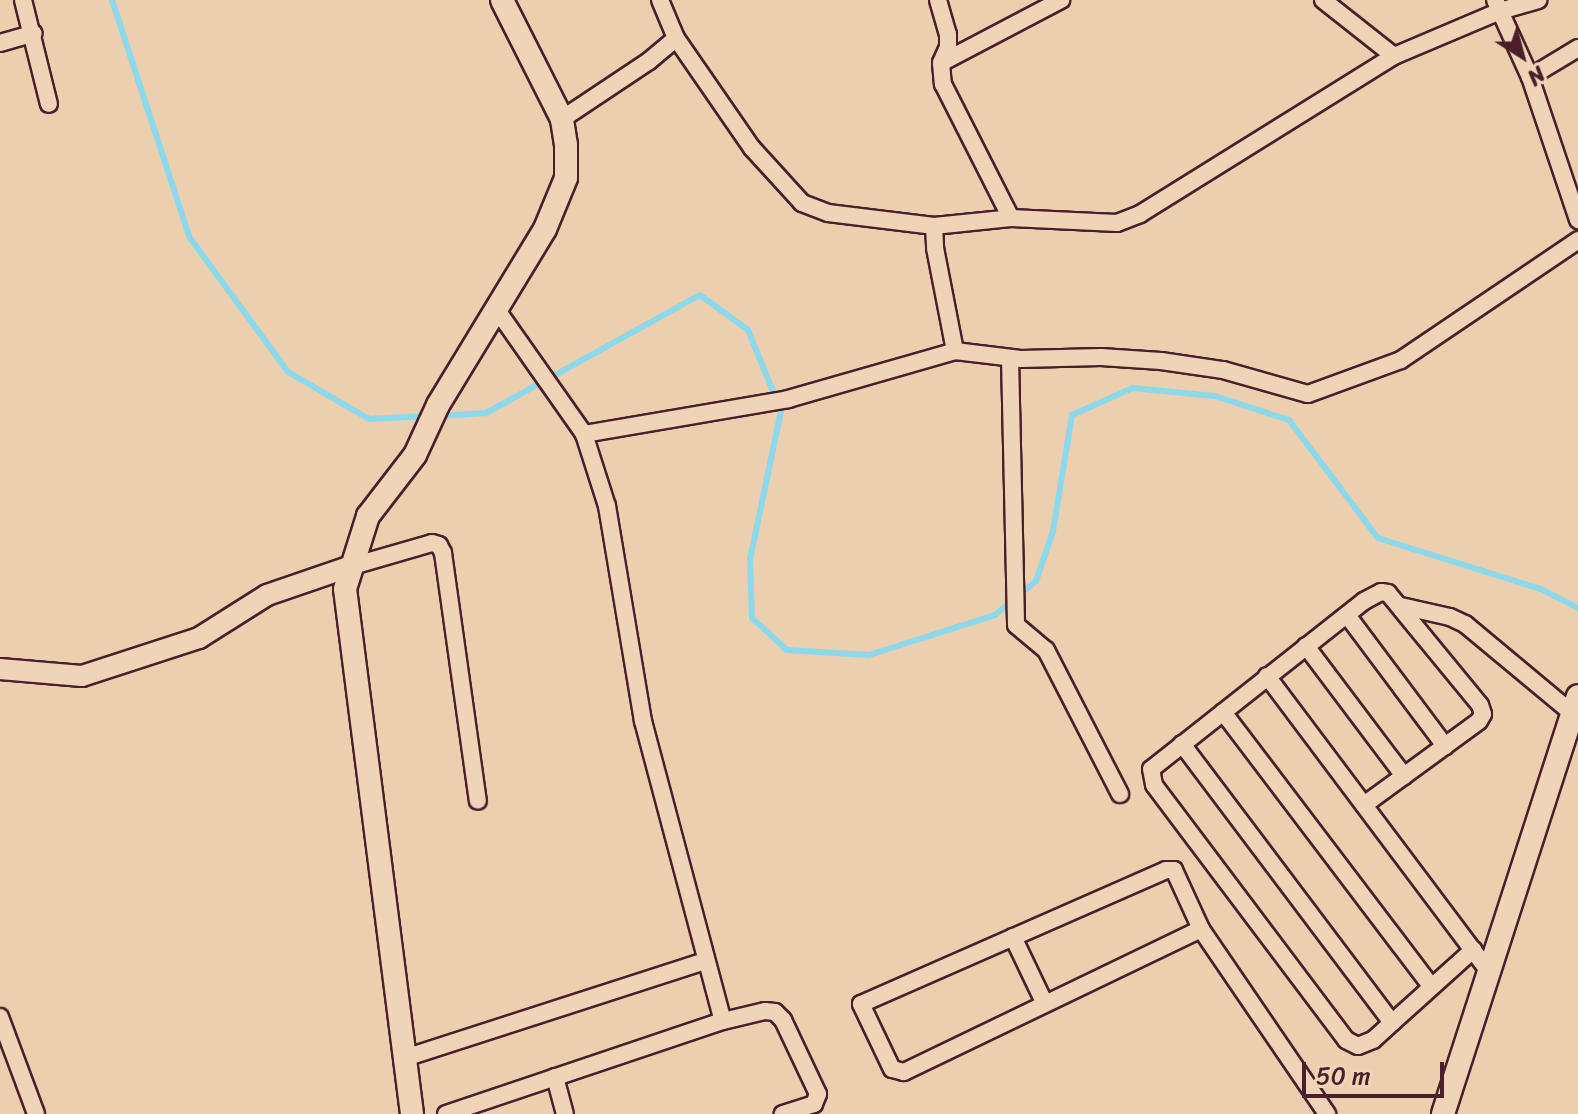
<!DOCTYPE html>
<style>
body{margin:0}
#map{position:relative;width:1578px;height:1114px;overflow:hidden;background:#ebcfae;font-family:Sriracha,sans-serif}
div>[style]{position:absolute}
.stream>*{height:6px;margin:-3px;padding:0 3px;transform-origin:3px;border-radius:3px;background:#8cd9ec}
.roads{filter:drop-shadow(2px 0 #4a1f2b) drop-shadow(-2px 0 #4a1f2b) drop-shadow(0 2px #4a1f2b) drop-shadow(0 -2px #4a1f2b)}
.minor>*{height:16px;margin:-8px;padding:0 8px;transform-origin:8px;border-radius:8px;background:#f0d4b7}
.tertiary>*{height:20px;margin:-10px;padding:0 10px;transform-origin:10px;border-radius:10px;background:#f0d4b7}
.secondary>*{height:22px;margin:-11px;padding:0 11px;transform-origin:11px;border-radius:11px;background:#f0d4b7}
span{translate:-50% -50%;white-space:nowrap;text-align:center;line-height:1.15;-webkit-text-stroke:6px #f0d4b7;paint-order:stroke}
.north{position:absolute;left:1482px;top:16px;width:80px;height:80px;-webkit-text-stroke:6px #f0d4b7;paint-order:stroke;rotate:144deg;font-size:22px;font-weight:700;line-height:32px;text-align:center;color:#4a1f2b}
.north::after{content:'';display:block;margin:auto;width:28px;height:36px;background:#4a1f2b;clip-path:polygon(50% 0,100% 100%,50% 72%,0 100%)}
.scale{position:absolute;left:1302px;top:1062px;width:142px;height:36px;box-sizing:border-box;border:4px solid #4a1f2b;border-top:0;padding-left:10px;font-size:24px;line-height:28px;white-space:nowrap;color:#4a1f2b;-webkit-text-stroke:6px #f0d4b7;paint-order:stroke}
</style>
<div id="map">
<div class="stream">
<i style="left:112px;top:0;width:250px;rotate:71.9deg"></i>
<i style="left:190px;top:238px;width:166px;rotate:53.8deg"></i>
<i style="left:288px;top:372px;width:94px;rotate:30.1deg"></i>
<i style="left:369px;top:419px;width:58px;rotate:-3deg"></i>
<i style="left:439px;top:416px;width:47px;rotate:-3.7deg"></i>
<i style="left:486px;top:413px;width:244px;rotate:-28.9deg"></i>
<i style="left:700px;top:295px;width:59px;rotate:36.1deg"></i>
<i style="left:748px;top:330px;width:87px;rotate:67.8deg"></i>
<i style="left:781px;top:411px;width:151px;rotate:101.8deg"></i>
<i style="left:750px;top:559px;width:59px;rotate:88.1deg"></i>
<i style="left:752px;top:618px;width:47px;rotate:42.4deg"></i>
<i style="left:787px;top:650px;width:82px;rotate:3.5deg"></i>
<i style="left:869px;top:655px;width:132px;rotate:-17.6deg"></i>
<i style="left:995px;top:615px;width:53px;rotate:-39.7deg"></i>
<i style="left:1036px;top:581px;width:53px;rotate:-71.2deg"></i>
<i style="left:1053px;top:531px;width:118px;rotate:-80.7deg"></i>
<i style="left:1072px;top:415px;width:67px;rotate:-23.9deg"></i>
<i style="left:1133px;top:388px;width:82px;rotate:5.6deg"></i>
<i style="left:1215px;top:396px;width:78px;rotate:18deg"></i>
<i style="left:1289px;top:420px;width:148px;rotate:53deg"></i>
<i style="left:1378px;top:538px;width:171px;rotate:17.4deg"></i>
<i style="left:1541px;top:589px;width:42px;rotate:27.2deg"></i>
</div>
<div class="roads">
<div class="minor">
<i style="left:23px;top:0;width:107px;rotate:76deg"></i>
<i style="left:660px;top:0;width:41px;rotate:67.2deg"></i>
<i style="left:676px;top:38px;width:134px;rotate:55.4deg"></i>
<i style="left:752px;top:148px;width:74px;rotate:47.7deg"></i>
<i style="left:802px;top:203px;width:28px;rotate:21deg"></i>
<i style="left:828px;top:213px;width:107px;rotate:7deg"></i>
<i style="left:934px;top:226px;width:77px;rotate:-5.9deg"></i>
<i style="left:1011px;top:218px;width:106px;rotate:2.7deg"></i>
<i style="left:1117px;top:223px;width:25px;rotate:-21deg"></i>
<i style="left:1140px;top:214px;width:299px;rotate:-31.9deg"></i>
<i style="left:1394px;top:56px;width:115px;rotate:-23deg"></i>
<i style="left:1500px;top:11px;width:40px;rotate:-16deg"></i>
<i style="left:938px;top:0;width:35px;rotate:74deg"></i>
<i style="left:948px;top:34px;width:13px;rotate:90deg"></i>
<i style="left:948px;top:47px;width:17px;rotate:114deg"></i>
<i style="left:941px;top:63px;width:21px;rotate:85deg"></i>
<i style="left:943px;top:84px;width:150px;rotate:63.1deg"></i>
<i style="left:1323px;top:0;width:90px;rotate:38.3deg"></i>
<i style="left:1495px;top:0;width:85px;rotate:65.6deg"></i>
<i style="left:1530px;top:77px;width:151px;rotate:71.4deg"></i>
<i style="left:0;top:43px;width:35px;rotate:-16deg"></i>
<i style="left:941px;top:63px;width:136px;rotate:-27.7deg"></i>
<i style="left:1530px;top:77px;width:56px;rotate:-31.1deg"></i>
<i style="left:562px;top:119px;width:105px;rotate:-33.7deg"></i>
<i style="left:649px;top:61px;width:35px;rotate:-40deg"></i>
<i style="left:934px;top:226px;width:22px;rotate:87deg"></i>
<i style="left:935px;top:248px;width:105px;rotate:79deg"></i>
<i style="left:955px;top:351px;width:66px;rotate:6.9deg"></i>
<i style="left:1021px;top:359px;width:80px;rotate:-1.4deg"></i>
<i style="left:1101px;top:357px;width:60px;rotate:3.8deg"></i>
<i style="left:1161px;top:361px;width:63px;rotate:8.3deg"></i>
<i style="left:1223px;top:370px;width:88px;rotate:15.8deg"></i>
<i style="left:1308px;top:394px;width:99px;rotate:-20.1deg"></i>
<i style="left:1401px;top:360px;width:214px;rotate:-34.1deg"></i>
<i style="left:497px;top:310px;width:151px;rotate:54.9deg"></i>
<i style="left:584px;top:434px;width:76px;rotate:72.3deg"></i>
<i style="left:607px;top:506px;width:218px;rotate:80.5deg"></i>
<i style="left:643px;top:721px;width:310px;rotate:75.1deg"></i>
<i style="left:1010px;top:358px;width:267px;rotate:88.7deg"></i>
<i style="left:1016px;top:625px;width:39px;rotate:40deg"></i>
<i style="left:1046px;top:650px;width:162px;rotate:62.8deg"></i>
<i style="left:584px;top:434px;width:207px;rotate:-9.7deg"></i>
<i style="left:788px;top:399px;width:174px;rotate:-16deg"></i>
<i style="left:349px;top:567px;width:86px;rotate:-16.1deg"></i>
<i style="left:432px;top:543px;width:7px;rotate:16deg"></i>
<i style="left:439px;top:545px;width:9px;rotate:63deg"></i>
<i style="left:443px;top:553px;width:250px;rotate:82deg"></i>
<i style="left:1401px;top:606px;width:50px;rotate:12.7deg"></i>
<i style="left:1450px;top:617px;width:17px;rotate:25deg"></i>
<i style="left:1465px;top:624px;width:139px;rotate:39.8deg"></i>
<i style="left:1347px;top:615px;width:164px;rotate:53.2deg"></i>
<i style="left:1306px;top:646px;width:163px;rotate:53deg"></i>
<i style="left:1267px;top:676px;width:368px;rotate:53.1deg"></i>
<i style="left:1223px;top:712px;width:344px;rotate:52.8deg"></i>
<i style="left:1182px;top:744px;width:349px;rotate:53deg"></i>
<i style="left:1364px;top:805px;width:142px;rotate:-36.1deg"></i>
<i style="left:1479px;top:721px;width:8px;rotate:-60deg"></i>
<i style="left:1483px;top:714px;width:9px;rotate:-108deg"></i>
<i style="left:1480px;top:705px;width:145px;rotate:-129.4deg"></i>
<i style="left:1388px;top:593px;width:7px;rotate:-172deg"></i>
<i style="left:1381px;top:592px;width:19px;rotate:152deg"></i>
<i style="left:1364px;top:601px;width:271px;rotate:141.7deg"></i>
<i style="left:1151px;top:769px;width:16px;rotate:79deg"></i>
<i style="left:1154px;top:785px;width:319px;rotate:53deg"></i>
<i style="left:1346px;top:1040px;width:13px;rotate:27deg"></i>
<i style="left:1358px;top:1046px;width:16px;rotate:-22deg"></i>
<i style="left:1373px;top:1040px;width:135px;rotate:-42deg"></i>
<i style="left:1201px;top:929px;width:330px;rotate:154.3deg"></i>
<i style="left:904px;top:1072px;width:12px;rotate:-166deg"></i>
<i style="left:892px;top:1069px;width:72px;rotate:-115.5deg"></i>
<i style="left:861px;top:1004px;width:333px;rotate:-23.7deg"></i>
<i style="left:1166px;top:870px;width:8px"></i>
<i style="left:1174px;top:870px;width:65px;rotate:65.4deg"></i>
<i style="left:1201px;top:929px;width:224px;rotate:55.7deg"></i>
<i style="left:1013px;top:937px;width:74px;rotate:64.5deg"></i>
<i style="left:0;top:1017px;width:103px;rotate:69.6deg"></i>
<i style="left:405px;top:1058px;width:315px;rotate:-17.9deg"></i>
<i style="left:555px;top:1077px;width:38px;rotate:75deg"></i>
<i style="left:446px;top:1114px;width:292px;rotate:-18.6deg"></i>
<i style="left:723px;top:1021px;width:43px;rotate:-13.4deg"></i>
<i style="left:765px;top:1011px;width:10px;rotate:6deg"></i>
<i style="left:775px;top:1012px;width:11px;rotate:45deg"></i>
<i style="left:783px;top:1020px;width:82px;rotate:64.7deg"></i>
<i style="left:818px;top:1094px;width:11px;rotate:112deg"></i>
<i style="left:814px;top:1104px;width:33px;rotate:162deg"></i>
</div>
<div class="tertiary">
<i style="left:0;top:669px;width:82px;rotate:4.9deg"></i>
<i style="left:82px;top:676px;width:123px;rotate:-18deg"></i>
<i style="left:199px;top:638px;width:80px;rotate:-32.3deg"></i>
<i style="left:267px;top:595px;width:87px;rotate:-18.9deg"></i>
</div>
<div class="secondary">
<i style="left:412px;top:1114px;width:529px;rotate:-97.27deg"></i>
<i style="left:345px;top:589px;width:77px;rotate:-72.5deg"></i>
<i style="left:368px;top:516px;width:77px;rotate:-52.4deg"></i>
<i style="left:415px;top:455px;width:55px;rotate:-65.3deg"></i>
<i style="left:438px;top:405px;width:206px;rotate:-58.7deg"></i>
<i style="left:545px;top:229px;width:55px;rotate:-67.6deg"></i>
<i style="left:566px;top:178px;width:33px;rotate:-90deg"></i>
<i style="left:566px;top:145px;width:26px;rotate:-99deg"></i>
<i style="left:562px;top:119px;width:133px;rotate:-116.8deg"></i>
<i style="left:1443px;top:1114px;width:439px;rotate:-72.1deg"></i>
</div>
</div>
<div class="north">N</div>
<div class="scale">50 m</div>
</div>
